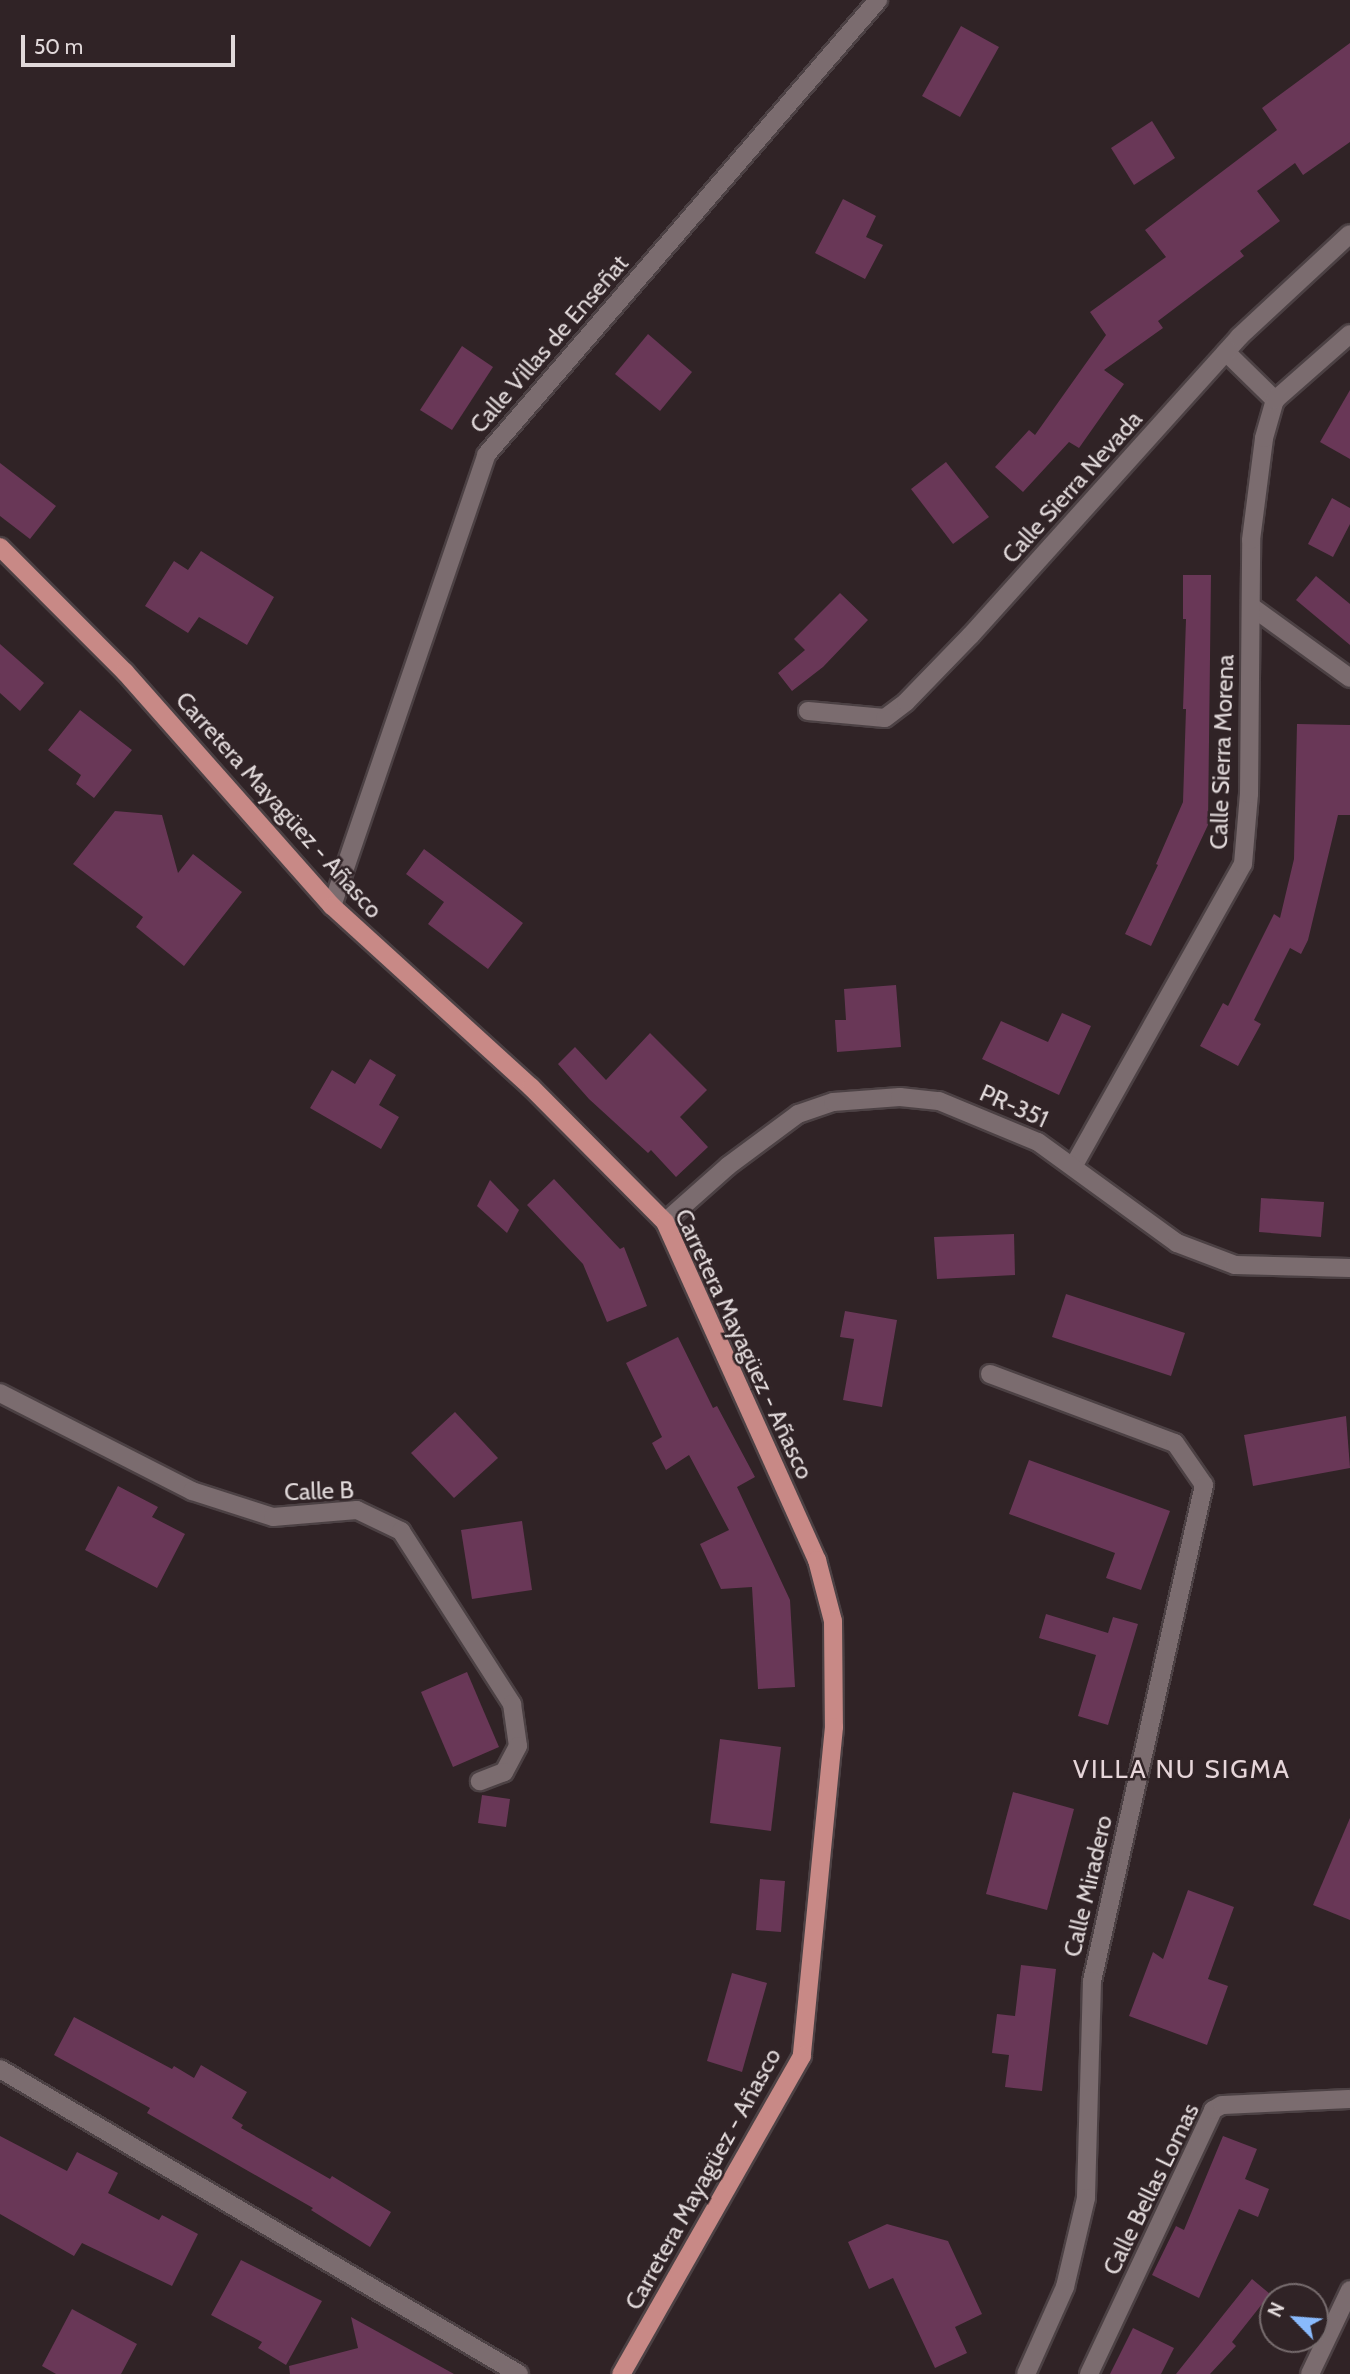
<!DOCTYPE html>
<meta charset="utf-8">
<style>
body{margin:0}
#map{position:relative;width:1350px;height:2374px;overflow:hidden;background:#302326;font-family:Cabin,sans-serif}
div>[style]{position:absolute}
.building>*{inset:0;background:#693757}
.roads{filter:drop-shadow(2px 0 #4c4144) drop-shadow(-2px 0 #4c4144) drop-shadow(0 2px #4c4144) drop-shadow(0 -2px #4c4144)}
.minor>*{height:18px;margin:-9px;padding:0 9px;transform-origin:9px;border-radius:9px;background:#7b6c6f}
.major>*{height:18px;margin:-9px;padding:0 9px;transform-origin:9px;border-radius:9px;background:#c88986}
span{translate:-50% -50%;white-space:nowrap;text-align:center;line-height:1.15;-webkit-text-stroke:5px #302326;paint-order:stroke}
.street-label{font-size:24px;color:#e1d9da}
.neighbourhood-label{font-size:26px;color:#e6d5d9;letter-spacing:2px}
.north{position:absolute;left:1259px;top:2283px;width:70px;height:70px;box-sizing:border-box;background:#302326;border:2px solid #776c6e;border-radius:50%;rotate:295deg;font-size:19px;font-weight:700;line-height:28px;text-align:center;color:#e1d9da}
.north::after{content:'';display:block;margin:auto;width:24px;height:32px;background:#89bafc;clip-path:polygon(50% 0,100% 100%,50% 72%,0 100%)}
.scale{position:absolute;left:21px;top:35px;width:214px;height:32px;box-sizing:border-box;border:4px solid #e1d9da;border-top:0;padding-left:9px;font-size:21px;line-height:24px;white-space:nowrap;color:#e1d9da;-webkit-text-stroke:5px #302326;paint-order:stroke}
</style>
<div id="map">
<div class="building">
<i style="clip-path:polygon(961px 26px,999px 47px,960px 117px,922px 96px)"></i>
<i style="clip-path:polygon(1350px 43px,1350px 142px,1303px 175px,1295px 163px,1257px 191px,1280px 221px,1240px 251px,1244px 256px,1158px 321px,1163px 328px,1104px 370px,1124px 384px,1079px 448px,1069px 442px,1023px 492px,995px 467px,1029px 430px,1035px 435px,1106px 335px,1090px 312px,1166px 257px,1145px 230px,1277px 130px,1262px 108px)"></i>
<i style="clip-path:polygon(1152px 121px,1175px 158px,1134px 185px,1111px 148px)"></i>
<i style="clip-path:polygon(843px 199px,876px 216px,866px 237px,883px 245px,865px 279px,815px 253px)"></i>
<i style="clip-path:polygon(648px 334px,692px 372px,660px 411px,615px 374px)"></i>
<i style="clip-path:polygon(462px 346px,493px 367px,452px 430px,420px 410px)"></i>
<i style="clip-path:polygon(1350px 390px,1350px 459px,1320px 442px)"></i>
<i style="clip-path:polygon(946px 462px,989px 517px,953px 544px,911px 489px)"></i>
<i style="clip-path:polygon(0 463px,56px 506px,30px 539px,0 516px)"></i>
<i style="clip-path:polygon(1332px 498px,1350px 508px,1350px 524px,1333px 557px,1308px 544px)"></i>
<i style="clip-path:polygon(201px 551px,274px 597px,247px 645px,199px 617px,188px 633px,145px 606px,174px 561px,188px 570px)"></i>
<i style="clip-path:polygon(1183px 575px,1211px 575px,1208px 825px,1151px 946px,1125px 934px,1158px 865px,1156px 864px,1183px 802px,1186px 709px,1183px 709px,1186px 619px,1183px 619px)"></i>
<i style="clip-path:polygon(1316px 576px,1350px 604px,1350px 645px,1296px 600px)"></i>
<i style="clip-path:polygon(840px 593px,868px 620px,823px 667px,792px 691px,778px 673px,805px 650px,794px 639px)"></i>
<i style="clip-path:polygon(0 644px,44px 683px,20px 711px,0 693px)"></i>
<i style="clip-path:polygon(80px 710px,132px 750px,94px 798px,76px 784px,81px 775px,48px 750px)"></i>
<i style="clip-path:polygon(1297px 724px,1350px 725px,1350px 815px,1338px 815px,1308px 940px,1301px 954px,1290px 948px,1254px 1020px,1261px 1024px,1238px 1066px,1200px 1046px,1223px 1003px,1228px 1006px,1274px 914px,1280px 918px,1294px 859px)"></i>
<i style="clip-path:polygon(115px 811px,162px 815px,178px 873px,193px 854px,242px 892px,184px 966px,136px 927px,143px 917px,73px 864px)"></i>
<i style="clip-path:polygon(424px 849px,523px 923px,488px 969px,428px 924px,444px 902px,406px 874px)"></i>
<i style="clip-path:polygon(896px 985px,901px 1047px,837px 1052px,835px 1020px,846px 1020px,844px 989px)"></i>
<i style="clip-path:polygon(1062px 1013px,1091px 1026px,1059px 1095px,982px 1059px,1001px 1021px,1048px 1042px)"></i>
<i style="clip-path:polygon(650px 1033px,707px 1090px,680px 1117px,708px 1147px,676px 1177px,651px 1150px,648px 1153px,589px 1099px,558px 1064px,575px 1047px,606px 1080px)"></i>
<i style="clip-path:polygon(370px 1059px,396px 1075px,379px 1105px,399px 1117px,381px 1149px,310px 1108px,332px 1070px,355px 1084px)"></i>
<i style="clip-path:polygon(554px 1179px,620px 1249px,624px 1247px,647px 1306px,607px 1322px,583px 1264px,527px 1205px)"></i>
<i style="clip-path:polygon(490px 1180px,519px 1210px,507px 1233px,477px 1206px)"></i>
<i style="clip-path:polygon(1261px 1198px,1324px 1202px,1321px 1237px,1259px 1232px)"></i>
<i style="clip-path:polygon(1014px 1234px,1015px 1275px,937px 1279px,934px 1237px)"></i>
<i style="clip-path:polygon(1066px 1294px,1185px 1333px,1171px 1376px,1052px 1337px)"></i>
<i style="clip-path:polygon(845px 1311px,897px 1320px,882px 1407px,843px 1400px,854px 1339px,840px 1337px)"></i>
<i style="clip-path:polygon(678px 1337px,713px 1408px,717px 1406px,755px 1477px,737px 1487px,790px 1600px,795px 1687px,758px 1689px,752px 1587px,721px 1589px,700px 1544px,729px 1530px,689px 1455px,666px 1470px,652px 1443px,662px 1437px,626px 1363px)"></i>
<i style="clip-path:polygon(455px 1412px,498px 1458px,454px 1498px,411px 1453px)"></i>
<i style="clip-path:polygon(1346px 1416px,1350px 1468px,1253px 1486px,1244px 1435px)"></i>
<i style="clip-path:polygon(1029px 1460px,1170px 1511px,1141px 1590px,1106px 1578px,1115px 1553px,1009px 1514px)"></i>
<i style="clip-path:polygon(118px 1486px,158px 1507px,152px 1517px,185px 1534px,157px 1588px,85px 1550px)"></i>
<i style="clip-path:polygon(522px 1521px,532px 1590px,472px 1599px,461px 1530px)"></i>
<i style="clip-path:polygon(1046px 1614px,1108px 1633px,1113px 1617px,1138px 1624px,1108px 1725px,1078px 1716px,1096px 1655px,1039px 1638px)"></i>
<i style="clip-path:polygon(467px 1672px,499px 1747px,453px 1767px,421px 1692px)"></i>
<i style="clip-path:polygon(720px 1739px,781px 1747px,771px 1831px,710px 1823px)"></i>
<i style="clip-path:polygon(1013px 1792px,1074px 1809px,1047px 1910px,986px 1894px)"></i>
<i style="clip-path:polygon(482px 1795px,510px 1799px,506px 1827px,478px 1823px)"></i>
<i style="clip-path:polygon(1350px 1818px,1350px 1920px,1313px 1905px)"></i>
<i style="clip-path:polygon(760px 1879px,785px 1881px,781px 1932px,756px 1930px)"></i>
<i style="clip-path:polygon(1188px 1890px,1234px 1907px,1208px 1979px,1228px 1986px,1207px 2045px,1129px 2016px,1153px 1952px,1163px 1959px)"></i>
<i style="clip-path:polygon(1021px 1965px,1056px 1969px,1042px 2091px,1005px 2087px,1009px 2055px,992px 2053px,997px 2014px,1015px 2016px)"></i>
<i style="clip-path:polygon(732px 1973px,767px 1983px,742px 2072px,707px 2061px)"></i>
<i style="clip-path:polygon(74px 2017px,172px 2069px,174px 2066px,194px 2078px,201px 2065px,247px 2092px,232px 2118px,243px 2125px,241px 2128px,330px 2179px,332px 2176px,391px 2212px,370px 2247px,311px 2210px,313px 2208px,147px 2113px,150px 2108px,54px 2055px)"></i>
<i style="clip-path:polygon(0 2136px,67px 2171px,77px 2152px,118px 2173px,108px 2193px,159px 2220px,162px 2215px,198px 2234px,172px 2286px,82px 2243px,74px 2256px,0 2214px)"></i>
<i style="clip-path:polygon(1223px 2136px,1257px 2149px,1245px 2179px,1269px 2189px,1258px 2217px,1239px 2209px,1199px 2298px,1152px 2275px,1176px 2226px,1184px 2230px)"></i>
<i style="clip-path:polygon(887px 2224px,948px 2241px,982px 2314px,955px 2327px,967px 2353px,935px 2368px,893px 2278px,869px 2289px,848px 2242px)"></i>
<i style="clip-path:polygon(241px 2260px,322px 2301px,286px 2365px,258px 2348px,262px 2342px,211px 2315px)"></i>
<i style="clip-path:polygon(1252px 2279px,1270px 2294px,1232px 2342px,1236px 2346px,1210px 2374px,1176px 2374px)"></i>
<i style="clip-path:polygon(72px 2309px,137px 2344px,121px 2374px,56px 2374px,42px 2366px)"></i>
<i style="clip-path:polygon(351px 2317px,454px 2374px,290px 2374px,289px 2366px,358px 2348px)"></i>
<i style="clip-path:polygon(1133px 2328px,1174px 2348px,1161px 2374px,1110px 2374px)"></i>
</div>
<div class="roads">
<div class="minor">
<i style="left:1226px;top:352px;width:69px;rotate:44.4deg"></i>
<i style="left:1252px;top:607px;width:121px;rotate:35.9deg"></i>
<i style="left:808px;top:711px;width:77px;rotate:5.2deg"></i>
<i style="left:885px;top:718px;width:26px;rotate:-37deg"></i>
<i style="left:906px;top:702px;width:93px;rotate:-45.9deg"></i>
<i style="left:971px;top:635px;width:401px;rotate:-48deg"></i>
<i style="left:1239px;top:337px;width:151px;rotate:-42.9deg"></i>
<i style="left:332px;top:906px;width:477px;rotate:-71.1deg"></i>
<i style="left:486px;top:455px;width:601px;rotate:-49.25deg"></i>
<i style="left:1074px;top:1165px;width:345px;rotate:-60.7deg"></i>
<i style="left:1243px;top:864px;width:70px;rotate:-85.1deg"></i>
<i style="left:1249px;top:794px;width:254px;rotate:-89.5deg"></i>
<i style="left:1251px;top:540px;width:103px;rotate:-82.7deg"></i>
<i style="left:1264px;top:438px;width:40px;rotate:-74deg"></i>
<i style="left:1275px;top:400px;width:100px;rotate:-41.3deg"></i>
<i style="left:665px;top:1222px;width:84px;rotate:-41.6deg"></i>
<i style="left:728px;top:1166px;width:87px;rotate:-36.6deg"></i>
<i style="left:798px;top:1114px;width:37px;rotate:-19deg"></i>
<i style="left:833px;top:1102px;width:67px;rotate:-4.3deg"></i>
<i style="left:900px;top:1097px;width:39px;rotate:6deg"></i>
<i style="left:939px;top:1101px;width:107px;rotate:22.5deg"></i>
<i style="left:1038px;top:1142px;width:172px;rotate:36deg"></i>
<i style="left:1177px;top:1243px;width:62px;rotate:20.8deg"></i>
<i style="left:1235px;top:1265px;width:115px;rotate:1.5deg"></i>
<i style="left:990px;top:1374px;width:197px;rotate:20.5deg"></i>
<i style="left:1175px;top:1443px;width:51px;rotate:55.4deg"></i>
<i style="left:1204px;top:1485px;width:508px;rotate:102.72deg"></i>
<i style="left:1092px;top:1981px;width:217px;rotate:91.6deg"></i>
<i style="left:1086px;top:2198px;width:91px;rotate:103.3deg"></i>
<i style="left:1065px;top:2287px;width:95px;rotate:114.1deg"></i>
<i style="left:0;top:1393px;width:216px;rotate:27deg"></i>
<i style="left:192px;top:1491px;width:85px;rotate:17.8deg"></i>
<i style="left:273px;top:1517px;width:84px;rotate:-4.8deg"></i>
<i style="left:357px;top:1510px;width:49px;rotate:25.5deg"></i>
<i style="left:401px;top:1531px;width:206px;rotate:57.3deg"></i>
<i style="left:512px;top:1704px;width:42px;rotate:81.9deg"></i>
<i style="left:518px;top:1746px;width:30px;rotate:118deg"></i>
<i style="left:504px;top:1772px;width:26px;rotate:159deg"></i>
<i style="left:0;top:2069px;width:602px;rotate:30.44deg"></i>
<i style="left:1089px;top:2374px;width:292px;rotate:-64.8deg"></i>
<i style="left:1213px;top:2110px;width:10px;rotate:-29deg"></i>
<i style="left:1222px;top:2105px;width:128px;rotate:-2.7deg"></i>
<i style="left:1310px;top:2374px;width:93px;rotate:-64.5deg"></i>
</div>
<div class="major">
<i style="left:0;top:547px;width:177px;rotate:45deg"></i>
<i style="left:125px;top:672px;width:312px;rotate:48.5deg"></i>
<i style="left:332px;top:906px;width:269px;rotate:42.3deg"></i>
<i style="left:531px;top:1087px;width:190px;rotate:45.2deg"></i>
<i style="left:665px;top:1222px;width:371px;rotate:65.8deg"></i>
<i style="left:817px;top:1560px;width:63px;rotate:75.3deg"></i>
<i style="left:833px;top:1621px;width:106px;rotate:89.5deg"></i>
<i style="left:834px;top:1727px;width:331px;rotate:95.6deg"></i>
<i style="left:802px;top:2056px;width:366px;rotate:119.6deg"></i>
</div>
</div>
<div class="street-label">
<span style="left:549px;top:344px;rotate:-49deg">Calle Villas de Enseñat</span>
<span style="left:1072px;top:487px;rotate:-48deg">Calle Sierra Nevada</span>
<span style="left:1222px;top:752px;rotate:-88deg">Calle Sierra Morena</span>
<span style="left:279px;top:805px;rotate:48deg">Carretera Mayagüez - Añasco</span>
<span style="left:1014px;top:1106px;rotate:24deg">PR-351</span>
<span style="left:744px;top:1344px;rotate:65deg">Carretera Mayagüez - Añasco</span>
<span style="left:319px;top:1491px;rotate:-2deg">Calle B</span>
<span style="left:1088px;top:1886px;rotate:-77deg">Calle Miradero</span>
<span style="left:703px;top:2179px;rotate:-61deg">Carretera Mayagüez - Añasco</span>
<span style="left:1151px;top:2189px;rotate:-64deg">Calle Bellas Lomas</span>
</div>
<div class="neighbourhood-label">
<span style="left:1182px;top:1770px">VILLA NU SIGMA</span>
</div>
<div class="north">N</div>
<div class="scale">50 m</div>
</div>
